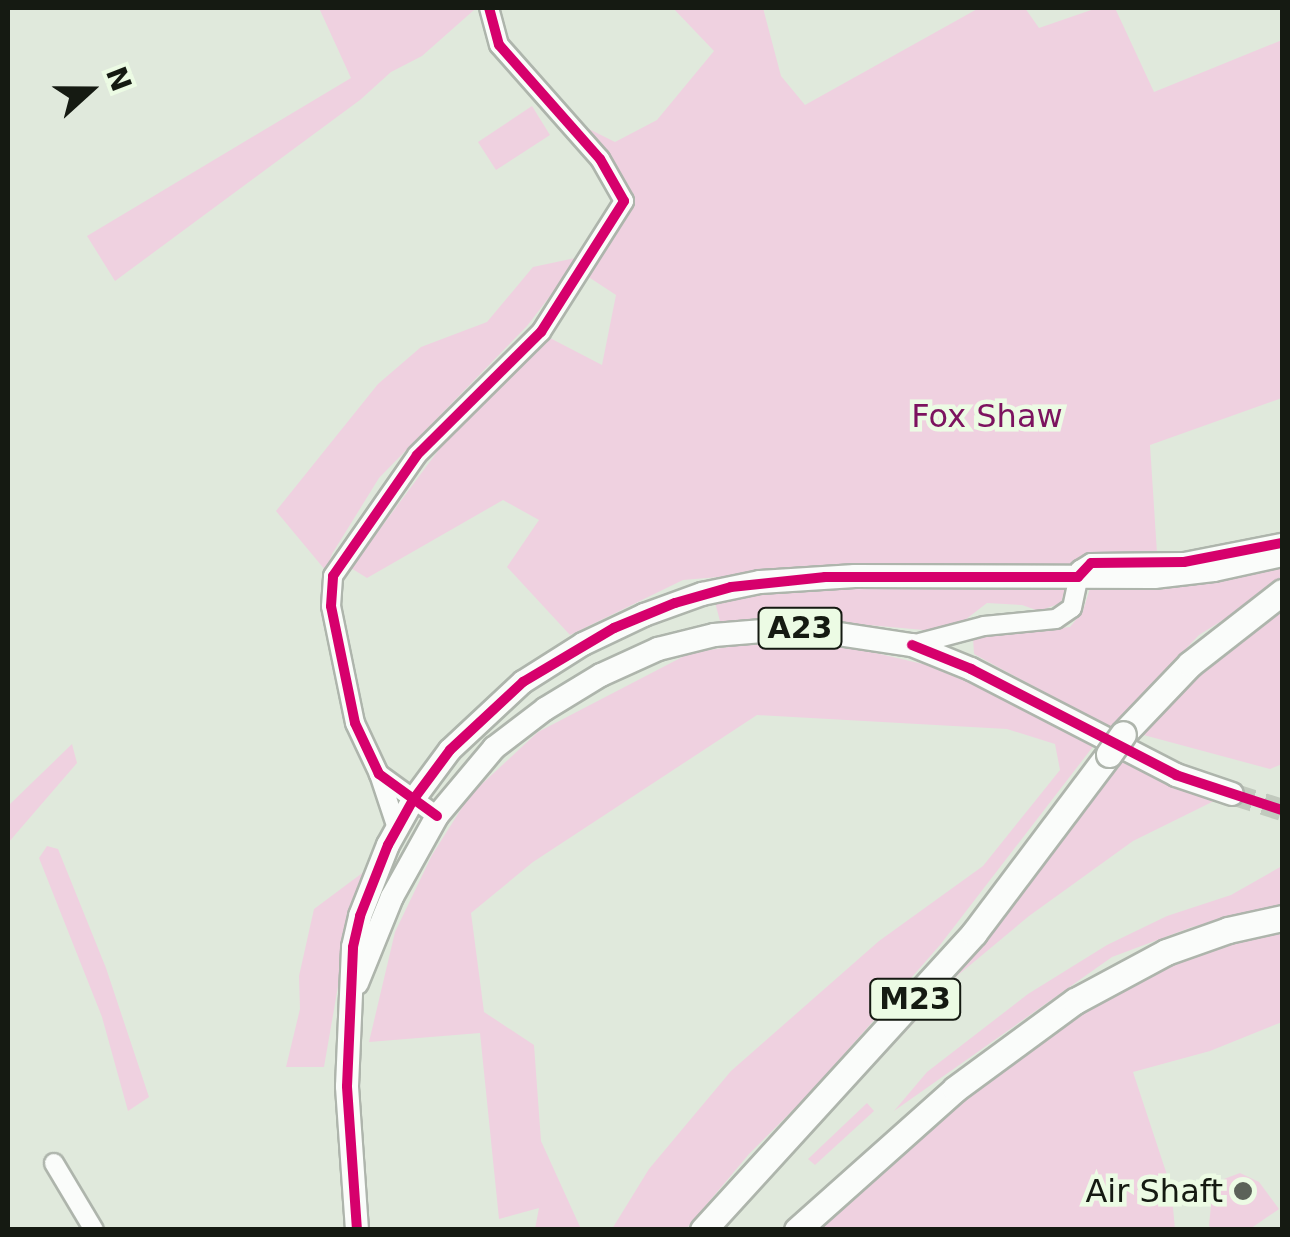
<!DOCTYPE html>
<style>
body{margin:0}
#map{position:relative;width:1290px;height:1237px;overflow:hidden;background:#e0e9dc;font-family:"DejaVu Sans",sans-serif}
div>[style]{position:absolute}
.green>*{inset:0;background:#efd1e0}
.major-tunnel>*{height:22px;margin-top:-11px;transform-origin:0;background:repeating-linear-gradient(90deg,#c2cabe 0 22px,transparent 0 33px)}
.roads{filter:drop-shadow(2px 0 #aeb5ac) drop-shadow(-2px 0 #aeb5ac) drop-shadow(0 2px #aeb5ac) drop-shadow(0 -2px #aeb5ac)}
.minor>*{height:18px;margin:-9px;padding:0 9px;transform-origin:9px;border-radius:9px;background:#fafcfa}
.major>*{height:22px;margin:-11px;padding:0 11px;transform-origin:11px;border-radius:11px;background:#fafcfa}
.highway>*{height:25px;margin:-12.5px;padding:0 12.5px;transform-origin:12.5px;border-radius:12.5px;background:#fafcfa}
.bridges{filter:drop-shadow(2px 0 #aeb5ac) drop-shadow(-2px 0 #aeb5ac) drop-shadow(0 2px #aeb5ac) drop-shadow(0 -2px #aeb5ac)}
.highway-bridge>*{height:25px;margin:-12.5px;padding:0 12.5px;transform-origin:12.5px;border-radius:12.5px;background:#fafcfa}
.cycleway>*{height:10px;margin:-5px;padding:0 5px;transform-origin:5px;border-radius:5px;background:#d6006c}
.dots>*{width:28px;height:28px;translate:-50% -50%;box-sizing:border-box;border:5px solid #ecfbe4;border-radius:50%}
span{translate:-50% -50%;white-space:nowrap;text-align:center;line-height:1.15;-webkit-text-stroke:9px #ecfbe4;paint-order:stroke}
.shield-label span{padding:2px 8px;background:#ecfbe4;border:2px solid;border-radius:8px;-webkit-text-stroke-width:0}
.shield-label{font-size:30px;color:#151a12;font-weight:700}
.park-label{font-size:32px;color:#7c135f}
.poi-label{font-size:32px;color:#151a12}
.right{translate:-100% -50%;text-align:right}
.frame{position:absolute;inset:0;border:10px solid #151a12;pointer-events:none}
.north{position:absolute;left:40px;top:40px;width:100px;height:100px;-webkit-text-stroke:8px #ecfbe4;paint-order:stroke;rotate:69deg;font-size:28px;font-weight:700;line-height:40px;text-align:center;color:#151a12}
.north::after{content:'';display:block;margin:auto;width:35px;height:45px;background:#151a12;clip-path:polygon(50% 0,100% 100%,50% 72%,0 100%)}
</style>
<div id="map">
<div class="green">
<i style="clip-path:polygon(319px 8px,474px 10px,422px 56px,391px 72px,360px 100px,115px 281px,87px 236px,351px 78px)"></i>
<i style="clip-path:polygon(673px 8px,763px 8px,781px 76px,805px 105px,979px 8px,1025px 8px,1039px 28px,1097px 8px,1115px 8px,1154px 92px,1282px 40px,1282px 398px,1150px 445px,1157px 553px,1092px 553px,1070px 566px,860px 565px,683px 580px,570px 635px,507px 567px,539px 520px,503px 500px,367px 578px,351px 568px,443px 444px,548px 337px,602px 365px,616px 295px,587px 276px,630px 201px,581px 125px,615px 142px,657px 120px,714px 51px)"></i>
<i style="clip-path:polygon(532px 106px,550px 135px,496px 170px,478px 142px)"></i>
<i style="clip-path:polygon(580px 257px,527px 326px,379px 478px,332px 554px,326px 571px,276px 511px,378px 384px,421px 347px,487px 322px,533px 267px)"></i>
<i style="clip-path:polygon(1282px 567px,1282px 583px,1199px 635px,1110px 728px,974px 654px,973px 637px,1070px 627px,1083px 611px,1090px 588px,1156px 587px)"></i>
<i style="clip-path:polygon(841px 583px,1066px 585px,1061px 603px,1039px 611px,1022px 605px,987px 603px,961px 623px,935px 631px,778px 617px,721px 625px,715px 602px)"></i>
<i style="clip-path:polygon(1282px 604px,1282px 764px,1270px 769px,1140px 734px,1166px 702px)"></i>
<i style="clip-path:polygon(761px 642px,837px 644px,927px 665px,1015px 702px,1095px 744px,940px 945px,810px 1093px,749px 1154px,686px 1229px,612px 1229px,649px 1169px,731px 1071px,879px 941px,983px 866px,1060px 770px,1055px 744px,1007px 729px,757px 715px,533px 862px,471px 913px,484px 1012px,534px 1045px,541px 1141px,581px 1229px,535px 1229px,539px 1208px,499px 1219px,480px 1033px,369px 1042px,395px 932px,432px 855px,470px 795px,538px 732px,690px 653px)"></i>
<i style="clip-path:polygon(72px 744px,77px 763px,8px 843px,8px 806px)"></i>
<i style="clip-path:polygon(1118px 761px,1216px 800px,1133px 841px,1029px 916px,957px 976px,724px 1229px,713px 1230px)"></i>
<i style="clip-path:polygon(47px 846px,58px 849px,106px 968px,149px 1097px,128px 1111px,102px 1017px,39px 858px)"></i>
<i style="clip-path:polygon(373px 865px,346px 940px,324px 1067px,286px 1067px,300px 1009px,299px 976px,314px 909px)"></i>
<i style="clip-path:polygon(1282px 866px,1282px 906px,1192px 927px,1112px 957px,894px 1111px,927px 1072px,1028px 994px,1107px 945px,1167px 916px,1231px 895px)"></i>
<i style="clip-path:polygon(1282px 929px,1282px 1022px,1210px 1051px,1133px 1072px,1171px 1187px,1175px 1229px,815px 1230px,986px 1080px,1073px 1015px,1158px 968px,1205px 949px)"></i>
<i style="clip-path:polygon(867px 1103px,874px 1111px,815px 1165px,808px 1159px)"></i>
<i style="clip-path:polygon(1240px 1173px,1259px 1182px,1279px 1209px,1250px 1229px,1214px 1229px,1209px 1226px,1212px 1195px,1224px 1179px)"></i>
</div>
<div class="major-tunnel">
<i style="left:1232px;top:794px;width:52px;rotate:17.7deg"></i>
</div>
<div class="roads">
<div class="minor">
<i style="left:912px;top:645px;width:74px;rotate:-14.8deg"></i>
<i style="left:984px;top:626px;width:72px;rotate:-5.6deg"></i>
<i style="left:1056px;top:619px;width:19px;rotate:-35deg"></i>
<i style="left:1072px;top:608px;width:39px;rotate:-78deg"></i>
<i style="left:1080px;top:570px;width:13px;rotate:-32deg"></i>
<i style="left:1091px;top:563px;width:93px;rotate:-0.6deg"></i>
<i style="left:1184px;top:562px;width:100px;rotate:-11deg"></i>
<i style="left:379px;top:774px;width:57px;rotate:71.6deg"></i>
<i style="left:437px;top:816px;width:72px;rotate:-144.1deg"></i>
<i style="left:379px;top:774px;width:56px;rotate:-115.2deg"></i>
<i style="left:355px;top:723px;width:119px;rotate:-101.6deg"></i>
<i style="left:331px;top:606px;width:30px;rotate:-86deg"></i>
<i style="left:333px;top:576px;width:147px;rotate:-55.2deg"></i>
<i style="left:417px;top:455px;width:175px;rotate:-44.8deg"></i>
<i style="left:541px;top:332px;width:155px;rotate:-57.6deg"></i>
<i style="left:624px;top:201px;width:48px;rotate:-119.7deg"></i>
<i style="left:600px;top:159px;width:152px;rotate:-131.5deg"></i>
<i style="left:499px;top:45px;width:38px;rotate:-105deg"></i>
<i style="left:54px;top:1163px;width:78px;rotate:59.2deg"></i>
</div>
<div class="major">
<i style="left:357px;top:983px;width:93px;rotate:-67.9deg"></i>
<i style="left:392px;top:897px;width:93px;rotate:-60.9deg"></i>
<i style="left:437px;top:816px;width:89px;rotate:-50deg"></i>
<i style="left:494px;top:748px;width:64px;rotate:-37.4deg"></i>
<i style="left:545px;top:709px;width:66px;rotate:-31.3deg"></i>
<i style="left:601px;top:675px;width:63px;rotate:-24.5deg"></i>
<i style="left:658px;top:649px;width:58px;rotate:-14deg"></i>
<i style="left:714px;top:635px;width:85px;rotate:-4.7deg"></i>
<i style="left:799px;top:628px;width:114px;rotate:8.6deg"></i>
<i style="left:912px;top:645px;width:64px;rotate:22.1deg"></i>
<i style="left:971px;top:669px;width:231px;rotate:27.3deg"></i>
<i style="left:1176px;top:775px;width:59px;rotate:18.7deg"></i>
<i style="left:357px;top:1230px;width:144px;rotate:-94deg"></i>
<i style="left:347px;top:1086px;width:139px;rotate:-87.5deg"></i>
<i style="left:353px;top:947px;width:32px;rotate:-77deg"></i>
<i style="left:360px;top:916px;width:76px;rotate:-68.5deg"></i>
<i style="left:388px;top:845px;width:51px;rotate:-60.9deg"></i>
<i style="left:413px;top:800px;width:62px;rotate:-53.5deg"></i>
<i style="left:450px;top:750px;width:100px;rotate:-43deg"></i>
<i style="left:523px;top:682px;width:71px;rotate:-32.3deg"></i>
<i style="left:583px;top:644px;width:68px;rotate:-25.4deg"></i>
<i style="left:644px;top:615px;width:62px;rotate:-19.9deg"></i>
<i style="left:702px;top:594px;width:59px;rotate:-11.7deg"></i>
<i style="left:760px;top:582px;width:95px;rotate:-3.6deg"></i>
<i style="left:855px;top:576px;width:299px;rotate:0.2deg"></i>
<i style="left:1154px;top:577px;width:60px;rotate:-6.7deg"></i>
<i style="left:1214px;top:570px;width:70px;rotate:-12.4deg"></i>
</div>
<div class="highway">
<i style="left:1123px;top:734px;width:97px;rotate:-46.3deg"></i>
<i style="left:1190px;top:664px;width:117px;rotate:-38deg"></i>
<i style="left:703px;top:1230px;width:402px;rotate:-47.6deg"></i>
<i style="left:974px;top:933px;width:224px;rotate:-53deg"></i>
<i style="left:797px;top:1230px;width:212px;rotate:-41.7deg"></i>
<i style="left:955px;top:1089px;width:149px;rotate:-36.3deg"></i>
<i style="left:1075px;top:1001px;width:103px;rotate:-28.3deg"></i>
<i style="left:1166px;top:952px;width:66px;rotate:-19.5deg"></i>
<i style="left:1228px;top:930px;width:55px;rotate:-12.5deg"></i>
</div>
</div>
<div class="bridges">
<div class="highway-bridge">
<i style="left:1109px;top:754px;width:24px;rotate:-55deg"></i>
</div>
</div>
<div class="cycleway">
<i style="left:912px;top:645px;width:64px;rotate:22.1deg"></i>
<i style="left:971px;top:669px;width:231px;rotate:27.3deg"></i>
<i style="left:1176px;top:775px;width:112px;rotate:18.3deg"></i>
<i style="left:437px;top:816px;width:72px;rotate:-144.1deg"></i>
<i style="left:379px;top:774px;width:56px;rotate:-115.2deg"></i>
<i style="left:355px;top:723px;width:119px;rotate:-101.6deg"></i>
<i style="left:331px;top:606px;width:30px;rotate:-86deg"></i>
<i style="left:333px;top:576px;width:147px;rotate:-55.2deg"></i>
<i style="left:417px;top:455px;width:175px;rotate:-44.8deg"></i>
<i style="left:541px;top:332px;width:155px;rotate:-57.6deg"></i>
<i style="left:624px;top:201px;width:48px;rotate:-119.7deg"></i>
<i style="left:600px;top:159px;width:152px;rotate:-131.5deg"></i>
<i style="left:499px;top:45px;width:38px;rotate:-105deg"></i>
<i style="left:357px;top:1230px;width:144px;rotate:-94deg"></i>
<i style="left:347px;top:1086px;width:139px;rotate:-87.5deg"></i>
<i style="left:353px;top:947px;width:32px;rotate:-77deg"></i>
<i style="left:360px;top:916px;width:76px;rotate:-68.5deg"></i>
<i style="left:388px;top:845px;width:51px;rotate:-60.9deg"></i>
<i style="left:413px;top:800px;width:62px;rotate:-53.5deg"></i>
<i style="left:450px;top:750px;width:100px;rotate:-43deg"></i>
<i style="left:523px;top:682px;width:106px;rotate:-30.7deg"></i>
<i style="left:614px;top:628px;width:66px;rotate:-22.3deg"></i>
<i style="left:675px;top:603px;width:58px;rotate:-15.9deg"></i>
<i style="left:731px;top:587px;width:95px;rotate:-6.1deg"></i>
<i style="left:825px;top:577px;width:253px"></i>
<i style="left:1078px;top:577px;width:19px;rotate:-47deg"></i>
<i style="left:1091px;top:563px;width:93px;rotate:-0.6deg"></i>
<i style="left:1184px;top:562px;width:100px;rotate:-11deg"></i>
</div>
<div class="dots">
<i style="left:1243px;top:1191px;background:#5c6259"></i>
</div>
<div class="shield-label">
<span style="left:800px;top:628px">A23</span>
<span style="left:915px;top:999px">M23</span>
</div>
<div class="park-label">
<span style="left:987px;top:416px">Fox Shaw</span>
</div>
<div class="poi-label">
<span class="right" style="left:1223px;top:1191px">Air Shaft</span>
</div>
<div class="frame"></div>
<div class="north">N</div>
</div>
